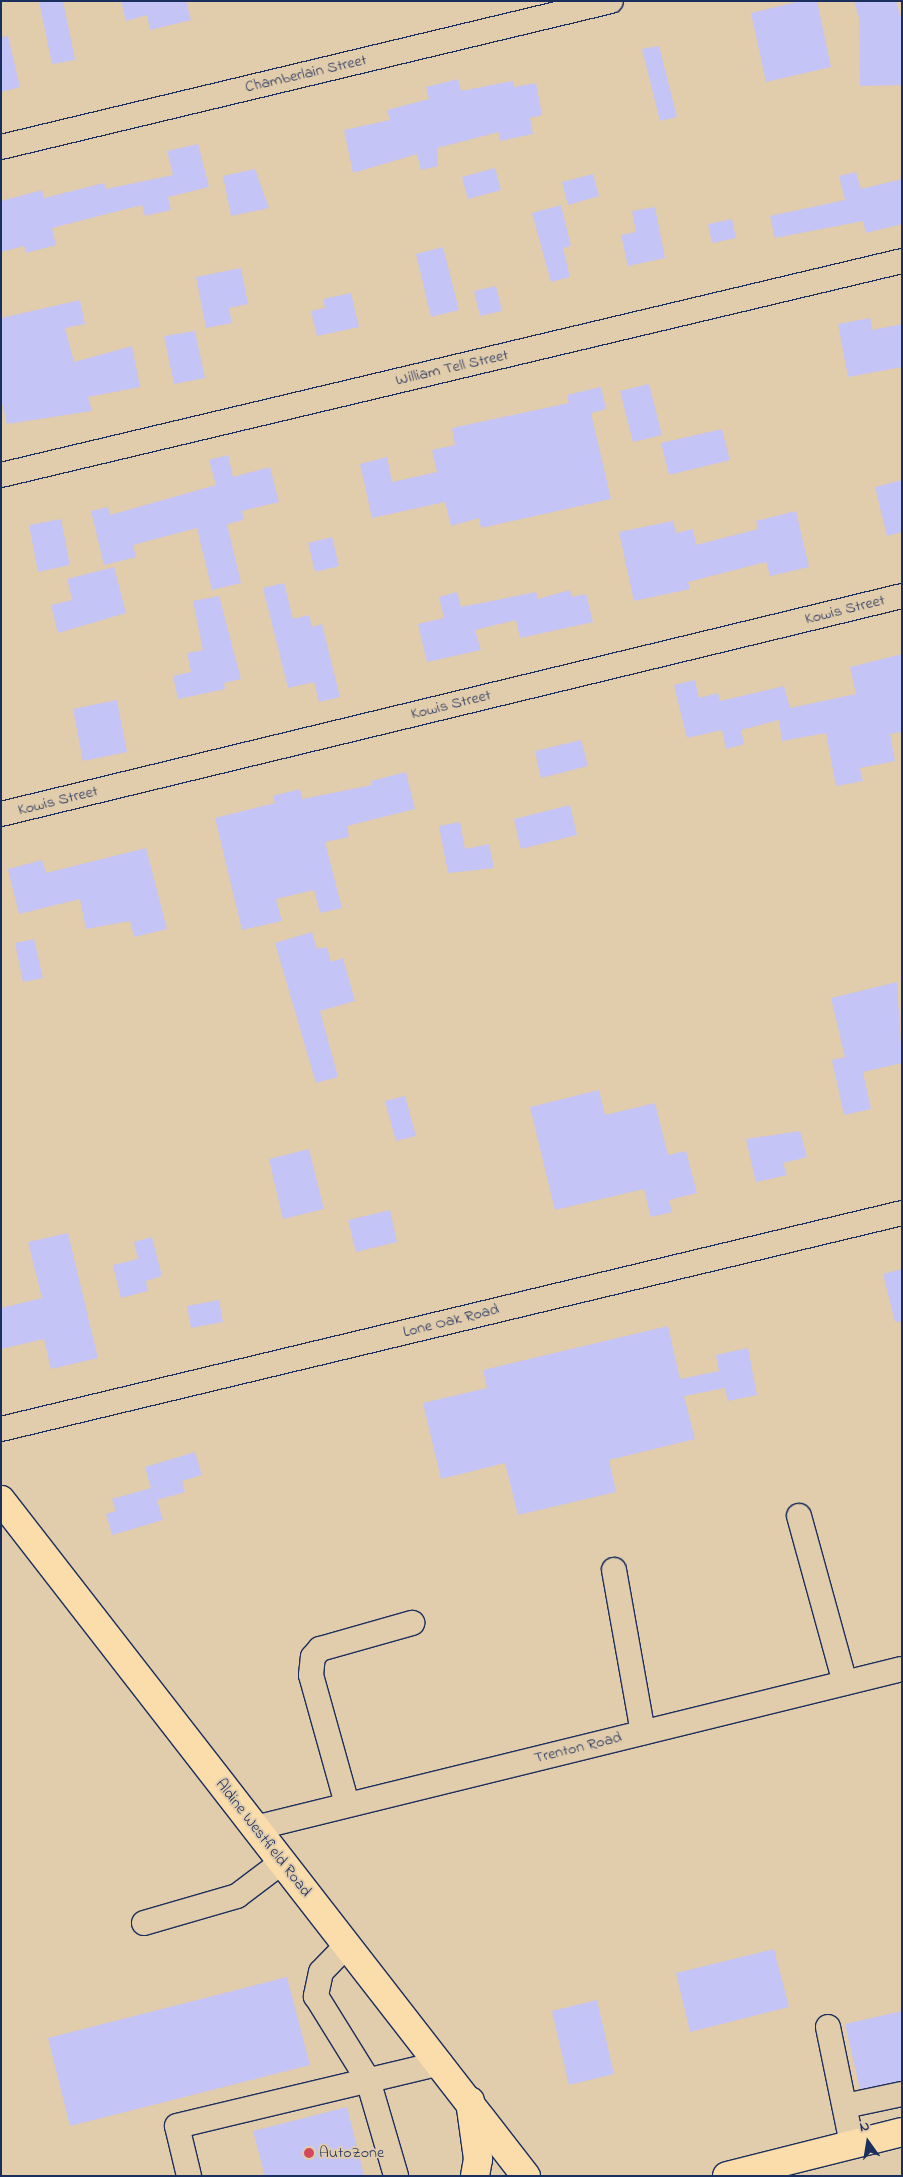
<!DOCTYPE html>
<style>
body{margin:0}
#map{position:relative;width:903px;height:2177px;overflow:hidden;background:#e1ccab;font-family:"Indie Flower",sans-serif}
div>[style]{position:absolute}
.building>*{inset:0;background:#c5c4f6}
.roads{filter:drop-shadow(1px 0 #1b2f5e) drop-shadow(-1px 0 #1b2f5e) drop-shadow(0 1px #1b2f5e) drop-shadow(0 -1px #1b2f5e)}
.minor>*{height:24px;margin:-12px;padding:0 12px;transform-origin:12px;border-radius:12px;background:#e1ccab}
.major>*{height:28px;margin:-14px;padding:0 14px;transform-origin:14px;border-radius:14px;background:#faddab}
.dots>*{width:14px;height:14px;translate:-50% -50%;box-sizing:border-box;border:2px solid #e1ccab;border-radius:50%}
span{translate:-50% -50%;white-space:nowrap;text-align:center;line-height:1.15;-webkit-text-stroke:4px #e1ccab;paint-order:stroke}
.street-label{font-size:16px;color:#1b2f5e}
.poi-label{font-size:16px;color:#1b2f5e}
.left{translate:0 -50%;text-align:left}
.frame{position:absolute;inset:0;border:2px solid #1b2f5e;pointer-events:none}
.north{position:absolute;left:843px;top:2117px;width:50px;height:50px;-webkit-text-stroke:4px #e1ccab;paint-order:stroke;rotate:347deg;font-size:14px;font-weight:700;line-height:20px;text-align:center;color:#1b2f5e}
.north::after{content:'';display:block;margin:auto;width:18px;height:22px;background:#1b2f5e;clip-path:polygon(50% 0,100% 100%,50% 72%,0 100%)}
</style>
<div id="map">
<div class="building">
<i style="clip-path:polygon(39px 1px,63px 1px,75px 60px,52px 64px)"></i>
<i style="clip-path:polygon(121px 1px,186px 1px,191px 20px,150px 30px,147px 15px,126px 21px)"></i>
<i style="clip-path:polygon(801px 1px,817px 1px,831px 67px,766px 82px,751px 13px)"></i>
<i style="clip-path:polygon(854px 1px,896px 1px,902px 21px,902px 85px,860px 86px,859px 18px)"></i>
<i style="clip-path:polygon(8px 36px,20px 87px,1px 92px,1px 37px)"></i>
<i style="clip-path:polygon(659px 46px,677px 117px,660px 121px,642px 49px)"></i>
<i style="clip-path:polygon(458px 79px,461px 91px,513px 81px,514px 87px,536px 83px,542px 115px,530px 118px,533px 134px,500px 141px,499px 132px,437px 148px,438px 166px,421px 170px,417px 154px,353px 173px,344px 130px,390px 120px,387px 110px,429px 99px,426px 87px)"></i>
<i style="clip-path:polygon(198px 144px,209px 187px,168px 197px,171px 210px,145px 216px,142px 205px,52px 228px,56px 245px,26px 253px,24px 246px,1px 252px,1px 201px,42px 190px,44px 198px,104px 183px,106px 189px,173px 175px,167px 151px)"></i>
<i style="clip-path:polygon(495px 168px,501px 190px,468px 199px,462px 177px)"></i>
<i style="clip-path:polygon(255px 169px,269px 208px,231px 216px,223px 176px)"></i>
<i style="clip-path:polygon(856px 172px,861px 189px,902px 179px,902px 224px,866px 233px,863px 221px,775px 238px,770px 216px,845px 200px,839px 176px)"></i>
<i style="clip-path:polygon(593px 174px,599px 196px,568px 205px,562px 182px)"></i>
<i style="clip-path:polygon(561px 205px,571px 246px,563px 248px,570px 277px,551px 282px,532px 213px)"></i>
<i style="clip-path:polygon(655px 207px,665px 258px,628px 266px,621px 235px,636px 232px,632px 211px)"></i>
<i style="clip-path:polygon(732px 219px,736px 238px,712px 243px,708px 224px)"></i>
<i style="clip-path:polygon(443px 247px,459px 310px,431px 317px,416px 254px)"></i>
<i style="clip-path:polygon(241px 268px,248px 304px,229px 308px,232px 323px,206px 328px,196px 277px)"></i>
<i style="clip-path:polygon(496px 286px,502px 311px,480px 316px,474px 291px)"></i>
<i style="clip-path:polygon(351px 293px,359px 327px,317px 336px,311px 311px,325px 308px,323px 299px)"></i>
<i style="clip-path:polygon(80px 300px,85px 324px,65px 328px,74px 362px,132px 346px,140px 387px,88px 397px,92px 411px,7px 424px,1px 399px,1px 318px)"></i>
<i style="clip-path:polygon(870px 318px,872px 330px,902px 324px,902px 367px,848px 377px,838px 324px)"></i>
<i style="clip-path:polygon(195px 331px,205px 378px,174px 384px,164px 336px)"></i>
<i style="clip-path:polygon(649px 384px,662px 435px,633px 442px,620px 391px)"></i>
<i style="clip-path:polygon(601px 387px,606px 409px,591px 413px,611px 499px,481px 528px,479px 518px,451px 526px,445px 502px,372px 518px,360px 464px,387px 457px,392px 482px,437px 472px,432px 450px,455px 445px,452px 428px,569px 403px,567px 395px)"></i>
<i style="clip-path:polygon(722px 429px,730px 460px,669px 475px,661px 443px)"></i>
<i style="clip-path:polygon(228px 455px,233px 477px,270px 467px,279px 502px,242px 511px,244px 520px,227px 524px,241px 583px,212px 590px,197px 528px,133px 545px,136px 557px,104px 565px,91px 511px,108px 507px,110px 515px,216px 485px,209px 460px)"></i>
<i style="clip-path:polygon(902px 480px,902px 532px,887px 536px,875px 487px)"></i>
<i style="clip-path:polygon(796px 511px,809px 567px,770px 576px,766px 562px,688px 582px,690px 589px,634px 601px,619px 532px,673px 521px,676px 533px,693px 529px,696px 545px,758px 529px,756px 521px)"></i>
<i style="clip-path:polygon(61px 519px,70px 565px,38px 572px,29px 525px)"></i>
<i style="clip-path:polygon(332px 537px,339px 566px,315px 572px,308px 543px)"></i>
<i style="clip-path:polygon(114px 567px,126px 613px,58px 633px,51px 605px,72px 600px,67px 579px)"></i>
<i style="clip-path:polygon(284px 583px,293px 619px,309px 615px,312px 627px,322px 624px,340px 697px,319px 702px,314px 682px,288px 688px,263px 588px)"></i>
<i style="clip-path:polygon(570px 590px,572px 597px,586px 594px,593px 622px,520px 638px,516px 620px,475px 630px,481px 650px,427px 662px,418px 624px,444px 618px,439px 597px,457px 592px,461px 607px,536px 592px,538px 599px)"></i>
<i style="clip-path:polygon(219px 596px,241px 679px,224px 683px,225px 689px,178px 699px,173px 676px,191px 672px,187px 653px,203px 650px,193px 601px)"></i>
<i style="clip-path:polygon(902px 654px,902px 732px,890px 734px,895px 761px,860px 768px,863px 781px,836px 786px,826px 733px,782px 741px,779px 720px,741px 730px,744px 744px,726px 749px,722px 730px,687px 738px,674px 685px,695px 680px,699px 698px,718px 693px,720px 701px,784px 686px,790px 708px,856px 694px,850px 667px)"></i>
<i style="clip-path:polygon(117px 700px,127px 752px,83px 761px,73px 709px)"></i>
<i style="clip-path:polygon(581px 740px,588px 766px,541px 778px,535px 751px)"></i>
<i style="clip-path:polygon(406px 772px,415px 809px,347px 826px,349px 837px,325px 842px,342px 908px,320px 913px,314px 890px,276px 899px,282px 921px,242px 930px,215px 818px,275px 803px,273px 796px,300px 789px,302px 799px,372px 785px,371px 781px)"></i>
<i style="clip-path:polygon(570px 805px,577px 835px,521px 849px,514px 819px)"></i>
<i style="clip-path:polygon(460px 822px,465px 849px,489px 844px,494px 868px,448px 873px,439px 826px)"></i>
<i style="clip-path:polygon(146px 848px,167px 929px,134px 937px,130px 921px,86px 929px,80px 899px,19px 914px,8px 869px,42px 860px,46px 873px)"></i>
<i style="clip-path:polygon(312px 932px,317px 949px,327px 947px,331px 962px,343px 958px,355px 1001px,320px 1011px,338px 1077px,316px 1083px,275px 943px)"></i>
<i style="clip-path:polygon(34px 939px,43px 978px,23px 982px,15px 943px)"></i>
<i style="clip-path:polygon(897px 982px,902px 1063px,863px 1072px,871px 1109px,844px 1115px,832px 1060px,845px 1057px,831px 998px)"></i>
<i style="clip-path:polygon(599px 1090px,605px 1115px,655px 1103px,668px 1155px,686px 1151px,697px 1193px,669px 1200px,672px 1212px,651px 1217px,644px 1189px,555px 1210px,530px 1107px)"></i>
<i style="clip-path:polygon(405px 1096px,416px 1136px,396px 1141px,385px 1101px)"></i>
<i style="clip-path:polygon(800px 1131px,807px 1157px,783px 1163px,787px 1175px,756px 1182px,746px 1139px)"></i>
<i style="clip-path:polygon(309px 1149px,324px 1209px,283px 1219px,269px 1159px)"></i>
<i style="clip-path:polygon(390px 1210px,397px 1242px,356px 1252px,348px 1220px)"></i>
<i style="clip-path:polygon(68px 1233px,98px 1358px,51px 1369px,44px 1339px,1px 1349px,1px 1308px,42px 1298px,28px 1242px)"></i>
<i style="clip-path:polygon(152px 1237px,162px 1276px,146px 1281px,148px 1291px,121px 1298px,113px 1265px,138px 1259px,134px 1242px)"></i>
<i style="clip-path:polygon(902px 1269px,902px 1322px,895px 1322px,883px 1274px)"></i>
<i style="clip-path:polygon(219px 1300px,223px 1322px,191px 1328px,187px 1306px)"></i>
<i style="clip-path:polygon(668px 1326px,680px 1379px,719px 1371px,716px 1355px,748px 1348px,757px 1395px,728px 1401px,725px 1388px,684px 1396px,695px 1439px,609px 1460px,616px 1492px,518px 1515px,505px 1463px,441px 1479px,423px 1403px,487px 1388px,483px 1370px)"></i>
<i style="clip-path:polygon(195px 1452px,202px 1475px,182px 1481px,185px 1492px,157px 1500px,163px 1520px,112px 1535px,106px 1514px,116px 1511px,112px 1499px,151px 1488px,145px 1467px)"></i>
<i style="clip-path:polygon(774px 1949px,789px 2007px,690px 2032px,676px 1973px)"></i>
<i style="clip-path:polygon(287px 1977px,310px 2065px,70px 2126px,48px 2038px)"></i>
<i style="clip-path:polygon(597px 2000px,614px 2074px,569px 2085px,552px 2011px)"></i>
<i style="clip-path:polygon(902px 2011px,902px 2081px,860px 2089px,845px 2024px)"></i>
<i style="clip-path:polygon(347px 2107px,364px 2176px,265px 2176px,253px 2131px)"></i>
</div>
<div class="roads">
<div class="minor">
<i style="left:1px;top:147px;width:627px;rotate:-13.46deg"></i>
<i style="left:1px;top:475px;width:926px;rotate:-13.36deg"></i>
<i style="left:1px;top:814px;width:927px;rotate:-13.6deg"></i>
<i style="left:1px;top:1429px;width:927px;rotate:-13.48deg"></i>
<i style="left:799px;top:1516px;width:173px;rotate:74.6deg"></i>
<i style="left:614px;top:1570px;width:165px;rotate:79.9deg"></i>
<i style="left:347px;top:1804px;width:134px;rotate:-105.6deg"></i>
<i style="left:311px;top:1675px;width:18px;rotate:-84deg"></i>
<i style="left:313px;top:1657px;width:11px;rotate:-49deg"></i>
<i style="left:320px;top:1649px;width:96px;rotate:-15.8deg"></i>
<i style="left:255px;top:1828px;width:666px;rotate:-13.81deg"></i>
<i style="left:144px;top:1923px;width:97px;rotate:-16.2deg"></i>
<i style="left:237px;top:1896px;width:56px;rotate:-37.1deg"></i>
<i style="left:347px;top:1945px;width:37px;rotate:134deg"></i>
<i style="left:321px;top:1972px;width:25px;rotate:102deg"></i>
<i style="left:316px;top:1996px;width:99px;rotate:58.2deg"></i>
<i style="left:368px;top:2080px;width:100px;rotate:73.7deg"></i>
<i style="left:828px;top:2027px;width:119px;rotate:78.4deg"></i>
<i style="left:845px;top:2106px;width:58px;rotate:-11.9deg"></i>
<i style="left:189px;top:2176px;width:51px;rotate:-103.5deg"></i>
<i style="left:177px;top:2126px;width:271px;rotate:-13.4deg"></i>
</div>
<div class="major">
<i style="left:1px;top:1500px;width:856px;rotate:52.17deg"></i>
<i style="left:470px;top:2101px;width:59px;rotate:82.1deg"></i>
<i style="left:478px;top:2159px;width:17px;rotate:100deg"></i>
<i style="left:727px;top:2176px;width:180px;rotate:-14.1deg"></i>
</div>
</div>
<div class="dots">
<i style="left:309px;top:2153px;background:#d1495b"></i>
</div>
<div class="street-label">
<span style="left:306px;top:74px;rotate:-13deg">Chamberlain Street</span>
<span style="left:452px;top:368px;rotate:-13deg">William Tell Street</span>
<span style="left:845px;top:610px;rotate:-14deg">Kowis Street</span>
<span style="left:451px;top:705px;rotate:-14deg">Kowis Street</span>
<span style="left:58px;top:801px;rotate:-14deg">Kowis Street</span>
<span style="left:451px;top:1321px;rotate:-14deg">Lone Oak Road</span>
<span style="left:578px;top:1748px;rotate:-14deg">Trenton Road</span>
<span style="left:263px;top:1838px;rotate:52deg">Aldine Westfield Road</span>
</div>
<div class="poi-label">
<span class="left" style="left:319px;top:2153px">AutoZone</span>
</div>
<div class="frame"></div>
<div class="north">N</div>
</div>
